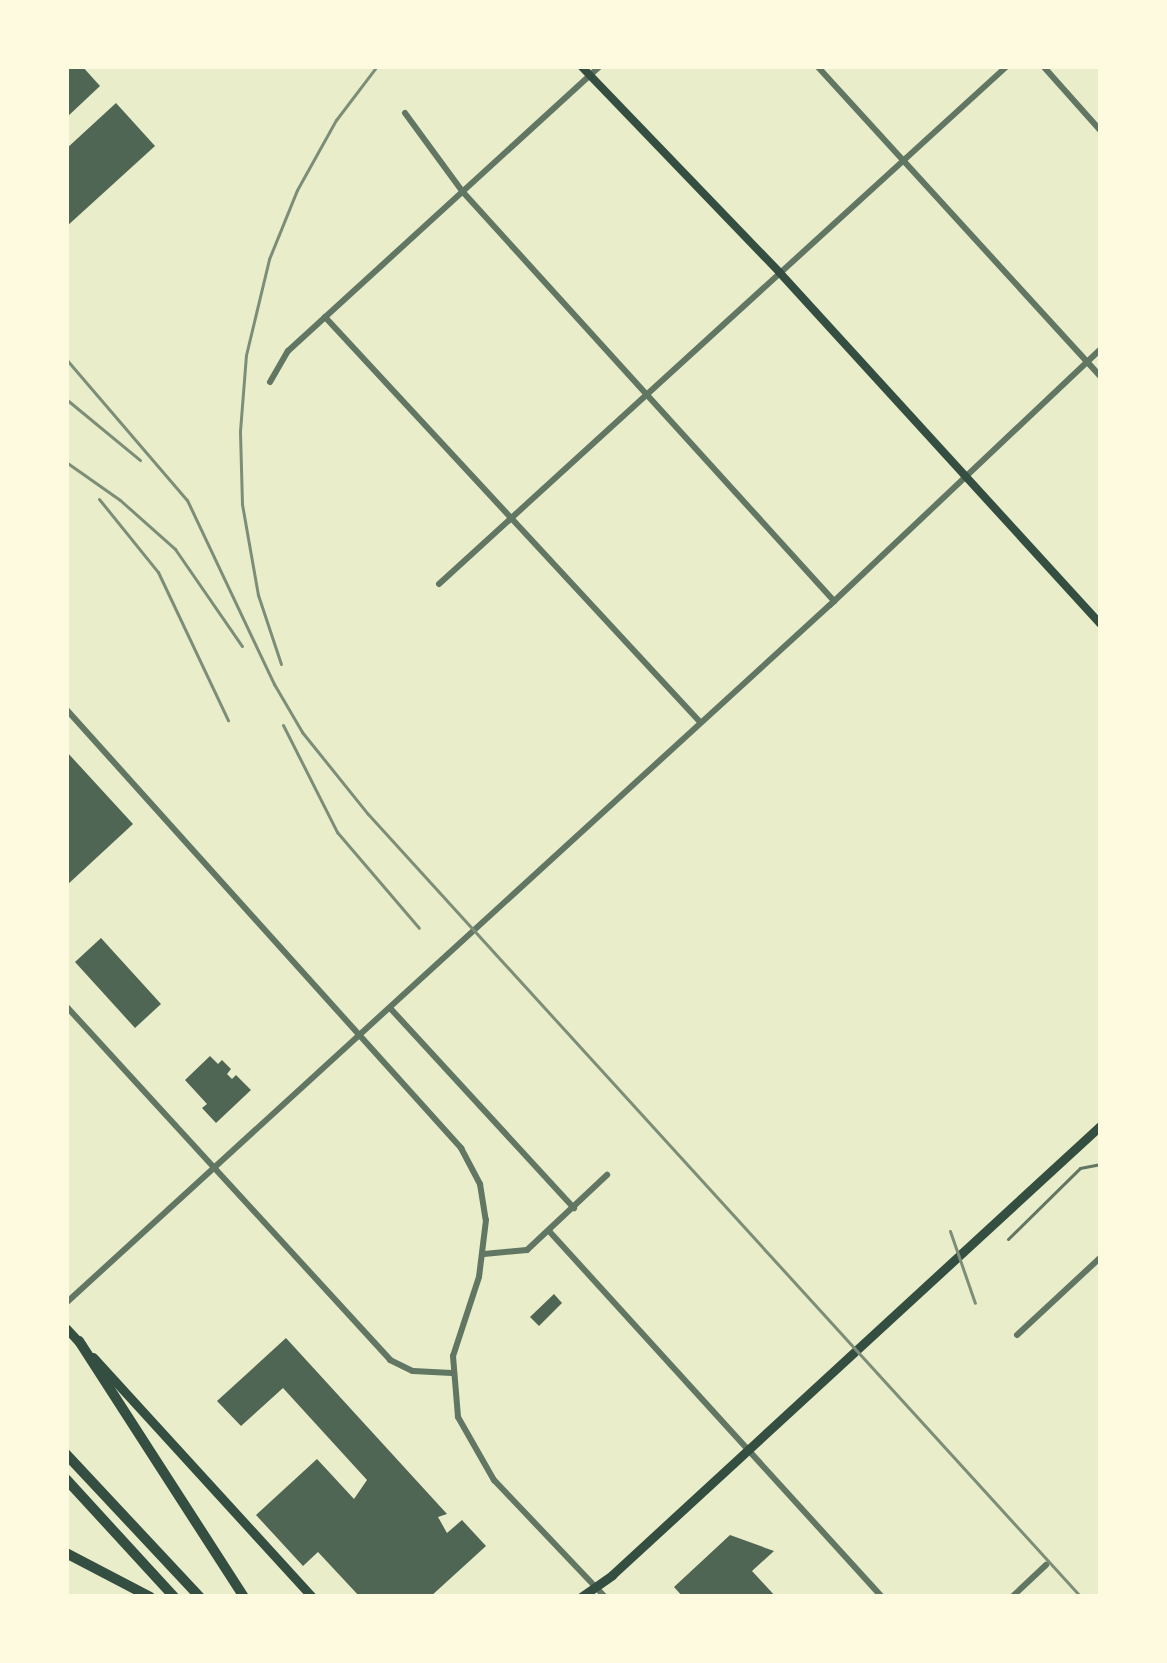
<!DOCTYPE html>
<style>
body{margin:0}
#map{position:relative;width:1167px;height:1663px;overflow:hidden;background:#e9edc9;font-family:"Sofia Sans Condensed",sans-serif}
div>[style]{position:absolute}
.building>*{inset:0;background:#4f6655}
.service>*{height:3px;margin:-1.5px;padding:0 1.5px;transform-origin:1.5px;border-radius:1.5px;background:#617663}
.minor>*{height:6px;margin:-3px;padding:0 3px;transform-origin:3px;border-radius:3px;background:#617663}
.tertiary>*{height:6px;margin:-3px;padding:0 3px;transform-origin:3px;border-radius:3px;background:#617663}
.secondary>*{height:8px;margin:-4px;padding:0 4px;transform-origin:4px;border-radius:4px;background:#344e41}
.primary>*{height:9px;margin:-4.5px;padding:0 4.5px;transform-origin:4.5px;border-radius:4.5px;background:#344e41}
.motorway>*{height:10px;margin:-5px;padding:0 5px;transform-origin:5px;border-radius:5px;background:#344e41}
.rail>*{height:3px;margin:-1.5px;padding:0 1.5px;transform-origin:1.5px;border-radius:1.5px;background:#7c8e77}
span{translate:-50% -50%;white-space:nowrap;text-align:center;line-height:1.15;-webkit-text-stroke:9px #fefae0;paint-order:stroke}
.frame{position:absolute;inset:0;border:69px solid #fefae0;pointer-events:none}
</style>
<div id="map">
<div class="building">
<i style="clip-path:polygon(66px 66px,82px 66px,100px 86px,66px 118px)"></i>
<i style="clip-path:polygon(116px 103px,155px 146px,66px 227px,66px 149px)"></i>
<i style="clip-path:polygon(66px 751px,133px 824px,66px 886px)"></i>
<i style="clip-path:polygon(101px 938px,161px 1004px,135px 1028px,75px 962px)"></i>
<i style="clip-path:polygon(210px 1056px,218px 1064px,222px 1060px,231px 1069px,227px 1074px,232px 1079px,236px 1075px,251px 1090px,216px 1123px,202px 1108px,207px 1104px,185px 1080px)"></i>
<i style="clip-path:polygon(554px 1294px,562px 1303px,539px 1326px,530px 1317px)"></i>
<i style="clip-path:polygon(286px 1338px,447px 1514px,438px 1517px,447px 1533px,462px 1520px,486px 1546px,430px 1597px,360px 1597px,318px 1552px,303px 1566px,256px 1515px,317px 1459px,354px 1499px,367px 1480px,283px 1388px,241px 1426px,217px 1401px)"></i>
<i style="clip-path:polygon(730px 1535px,774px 1551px,752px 1571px,776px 1597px,683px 1597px,674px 1587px)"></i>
</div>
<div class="service">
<i style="left:1008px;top:1239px;width:101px;rotate:-44.6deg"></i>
<i style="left:1080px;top:1168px;width:21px;rotate:-11deg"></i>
</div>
<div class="minor">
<i style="left:817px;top:66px;width:421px;rotate:47.6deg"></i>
<i style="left:1043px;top:66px;width:87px;rotate:48.3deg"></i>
<i style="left:405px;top:113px;width:97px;rotate:53.8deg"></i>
<i style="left:462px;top:191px;width:554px;rotate:47.78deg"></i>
<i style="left:325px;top:317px;width:552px;rotate:47.2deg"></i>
<i style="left:270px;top:382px;width:36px;rotate:-60deg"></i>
<i style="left:288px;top:351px;width:423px;rotate:-42.4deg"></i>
<i style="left:439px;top:584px;width:769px;rotate:-42.36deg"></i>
<i style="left:66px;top:1006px;width:480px;rotate:47.5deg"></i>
<i style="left:390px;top:1360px;width:25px;rotate:26deg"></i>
<i style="left:413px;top:1371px;width:39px;rotate:3deg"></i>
<i style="left:390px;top:1008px;width:272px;rotate:47.4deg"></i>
<i style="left:549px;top:1231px;width:495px;rotate:47.7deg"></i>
<i style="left:484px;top:1254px;width:43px;rotate:-5.3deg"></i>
<i style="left:527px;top:1250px;width:110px;rotate:-43.2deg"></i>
<i style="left:1017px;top:1335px;width:115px;rotate:-42.9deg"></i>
<i style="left:1012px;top:1597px;width:47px;rotate:-43.3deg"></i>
</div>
<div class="tertiary">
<i style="left:66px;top:709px;width:591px;rotate:48.02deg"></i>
<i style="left:461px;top:1148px;width:41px;rotate:62.2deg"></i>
<i style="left:480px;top:1184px;width:36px;rotate:81deg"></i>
<i style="left:486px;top:1220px;width:57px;rotate:97deg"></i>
<i style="left:479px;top:1277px;width:83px;rotate:108.2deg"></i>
<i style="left:453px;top:1356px;width:61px;rotate:85.3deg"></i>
<i style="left:458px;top:1417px;width:73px;rotate:60.3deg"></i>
<i style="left:494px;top:1480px;width:161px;rotate:46.5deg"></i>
<i style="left:66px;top:1303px;width:1035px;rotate:-42.42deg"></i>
<i style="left:830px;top:605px;width:373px;rotate:-43.4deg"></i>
</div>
<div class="secondary">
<i style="left:581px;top:66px;width:287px;rotate:46.1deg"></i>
<i style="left:780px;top:273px;width:476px;rotate:47.6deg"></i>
</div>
<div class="primary">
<i style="left:66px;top:1328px;width:23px;rotate:47deg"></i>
<i style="left:93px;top:1357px;width:325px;rotate:47.6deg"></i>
<i style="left:581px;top:1597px;width:38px;rotate:-35deg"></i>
<i style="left:612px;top:1575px;width:665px;rotate:-42.62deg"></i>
</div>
<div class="motorway">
<i style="left:79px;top:1341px;width:305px;rotate:57.2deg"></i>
<i style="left:66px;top:1454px;width:196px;rotate:46.9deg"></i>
<i style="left:66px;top:1479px;width:160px;rotate:47.5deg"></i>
<i style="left:66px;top:1553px;width:95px;rotate:27.6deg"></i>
</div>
<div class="rail">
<i style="left:66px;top:359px;width:186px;rotate:49.4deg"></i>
<i style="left:187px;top:500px;width:204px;rotate:64.7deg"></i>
<i style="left:274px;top:684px;width:56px;rotate:59.7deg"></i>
<i style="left:302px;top:732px;width:105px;rotate:51.2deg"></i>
<i style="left:368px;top:814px;width:1059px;rotate:47.68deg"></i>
<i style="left:66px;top:399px;width:96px;rotate:39.5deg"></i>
<i style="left:66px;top:462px;width:66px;rotate:35.1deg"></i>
<i style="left:120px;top:500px;width:74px;rotate:41.7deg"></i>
<i style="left:175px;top:549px;width:118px;rotate:55.4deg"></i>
<i style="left:99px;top:499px;width:94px;rotate:51.1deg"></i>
<i style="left:158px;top:572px;width:164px;rotate:64.7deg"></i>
<i style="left:281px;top:664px;width:73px;rotate:-108.4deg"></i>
<i style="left:258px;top:595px;width:92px;rotate:-100deg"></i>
<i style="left:242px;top:504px;width:73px;rotate:-91.6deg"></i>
<i style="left:240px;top:431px;width:76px;rotate:-85.5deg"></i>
<i style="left:246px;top:355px;width:99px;rotate:-76.5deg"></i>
<i style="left:269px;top:259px;width:74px;rotate:-67.9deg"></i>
<i style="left:297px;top:190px;width:80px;rotate:-60.9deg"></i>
<i style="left:336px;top:120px;width:68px;rotate:-52.8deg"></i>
<i style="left:283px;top:725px;width:120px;rotate:63.2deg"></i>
<i style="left:337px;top:832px;width:126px;rotate:49.5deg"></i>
<i style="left:950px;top:1231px;width:76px;rotate:70.9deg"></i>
</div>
<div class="frame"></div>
</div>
